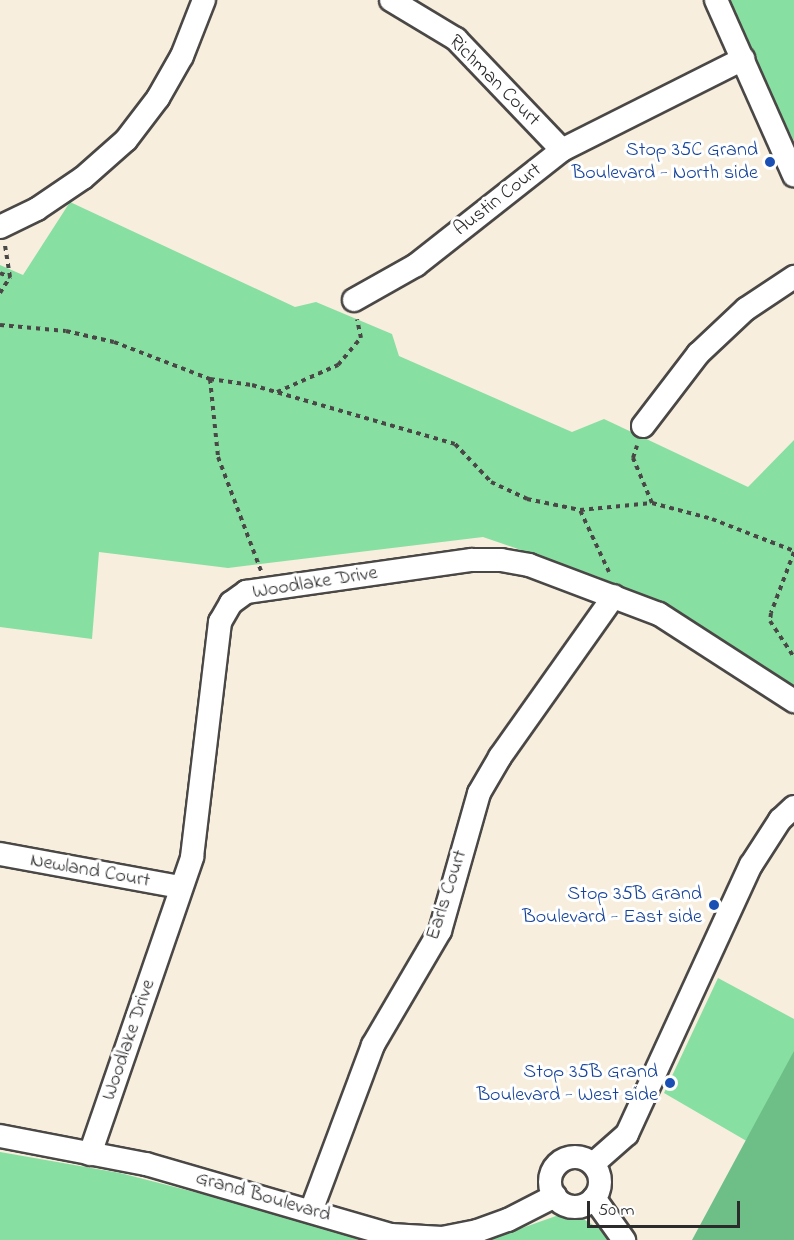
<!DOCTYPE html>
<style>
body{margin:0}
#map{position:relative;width:794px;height:1240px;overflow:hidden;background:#f7eedd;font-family:"Indie Flower",sans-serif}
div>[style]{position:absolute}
.green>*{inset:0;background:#88dfa2}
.forest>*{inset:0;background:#6ebe88}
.path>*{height:4px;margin-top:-2px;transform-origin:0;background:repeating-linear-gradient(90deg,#4a4846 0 4.5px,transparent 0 9px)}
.roads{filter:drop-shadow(2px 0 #4a4846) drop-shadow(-2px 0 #4a4846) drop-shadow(0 2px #4a4846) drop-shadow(0 -2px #4a4846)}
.minor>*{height:22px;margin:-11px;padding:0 11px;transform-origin:11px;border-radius:11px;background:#fff}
.minor>.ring{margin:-11px;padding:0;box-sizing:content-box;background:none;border:22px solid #fff;border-radius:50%}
.dots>*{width:16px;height:16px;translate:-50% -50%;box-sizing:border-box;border:3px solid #fff;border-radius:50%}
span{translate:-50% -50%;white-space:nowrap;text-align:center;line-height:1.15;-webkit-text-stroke:6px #fff;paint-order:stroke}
.street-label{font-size:20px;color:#2b2b2b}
.transit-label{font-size:20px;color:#164399}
.right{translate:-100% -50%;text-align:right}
.scale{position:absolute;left:587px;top:1201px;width:153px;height:27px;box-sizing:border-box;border:3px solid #2b2b2b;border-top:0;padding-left:8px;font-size:18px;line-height:21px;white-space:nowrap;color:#2b2b2b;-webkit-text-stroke:4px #fff;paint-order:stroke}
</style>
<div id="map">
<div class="green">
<i style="clip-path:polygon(725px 0,794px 0,794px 141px)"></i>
<i style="clip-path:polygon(70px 202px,295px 307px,316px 302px,392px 334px,399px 356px,572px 432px,604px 419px,748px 487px,794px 440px,794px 687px,675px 610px,599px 577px,483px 537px,228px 568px,99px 552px,92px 639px,0 627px,0 265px,23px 275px)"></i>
<i style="clip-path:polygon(718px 978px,794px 1019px,794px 1240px,750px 1143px,664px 1093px)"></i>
<i style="clip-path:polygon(0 1152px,120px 1173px,284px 1215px,360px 1240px,0 1240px)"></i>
<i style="clip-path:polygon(556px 1216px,580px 1217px,603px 1231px,609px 1240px,488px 1240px)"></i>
</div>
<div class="forest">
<i style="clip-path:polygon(794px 1051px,794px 1240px,692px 1240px)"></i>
</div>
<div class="path">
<i style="left:0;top:273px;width:11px;rotate:22deg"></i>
<i style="left:0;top:293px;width:19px;rotate:-58deg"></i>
<i style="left:10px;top:277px;width:32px;rotate:-99deg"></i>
<i style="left:0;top:325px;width:66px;rotate:5.2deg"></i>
<i style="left:66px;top:331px;width:49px;rotate:12.9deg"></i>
<i style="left:114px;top:342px;width:103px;rotate:21.1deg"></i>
<i style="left:210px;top:379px;width:42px;rotate:8.1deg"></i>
<i style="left:252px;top:385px;width:211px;rotate:16.2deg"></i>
<i style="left:455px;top:444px;width:52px;rotate:46.5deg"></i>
<i style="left:491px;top:482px;width:40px;rotate:25deg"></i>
<i style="left:527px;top:499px;width:54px;rotate:11.7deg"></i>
<i style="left:210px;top:379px;width:78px;rotate:84.1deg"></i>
<i style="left:218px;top:457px;width:122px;rotate:69.3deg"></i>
<i style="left:277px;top:392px;width:67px;rotate:-23.9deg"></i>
<i style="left:338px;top:365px;width:35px;rotate:-50deg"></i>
<i style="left:361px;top:338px;width:19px;rotate:-102deg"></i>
<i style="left:652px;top:503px;width:62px;rotate:14.9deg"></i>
<i style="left:712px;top:519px;width:88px;rotate:21.3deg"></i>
<i style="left:794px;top:552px;width:65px;rotate:110.7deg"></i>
<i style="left:771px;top:613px;width:8px;rotate:97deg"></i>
<i style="left:770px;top:621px;width:43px;rotate:56.3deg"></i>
<i style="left:609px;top:572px;width:68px;rotate:-115.1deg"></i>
<i style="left:580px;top:510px;width:72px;rotate:-5.6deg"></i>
<i style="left:652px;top:503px;width:49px;rotate:-112.9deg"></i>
<i style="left:633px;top:458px;width:13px;rotate:-72deg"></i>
</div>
<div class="roads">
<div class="minor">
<i style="left:391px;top:0;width:76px;rotate:31deg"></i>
<i style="left:456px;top:39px;width:153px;rotate:46.3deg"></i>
<i style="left:716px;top:0;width:192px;rotate:66deg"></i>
<i style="left:0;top:227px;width:41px;rotate:-25.9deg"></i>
<i style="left:37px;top:209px;width:55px;rotate:-34deg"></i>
<i style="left:83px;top:178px;width:57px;rotate:-41.5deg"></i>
<i style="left:126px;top:140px;width:53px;rotate:-52.7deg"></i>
<i style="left:158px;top:98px;width:48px;rotate:-60.3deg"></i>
<i style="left:182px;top:56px;width:60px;rotate:-68.6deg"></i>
<i style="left:354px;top:300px;width:71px;rotate:-29.4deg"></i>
<i style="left:416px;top:265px;width:186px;rotate:-38.2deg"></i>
<i style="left:562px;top:150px;width:203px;rotate:-26.7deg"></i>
<i style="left:643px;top:426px;width:91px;rotate:-52.6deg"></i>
<i style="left:698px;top:354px;width:66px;rotate:-43.2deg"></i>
<i style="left:746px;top:309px;width:58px;rotate:-33.7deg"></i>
<i style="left:0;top:854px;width:183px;rotate:10.4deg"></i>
<i style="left:0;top:1136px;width:149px;rotate:10.9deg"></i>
<i style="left:146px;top:1164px;width:255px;rotate:16.2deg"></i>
<i style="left:391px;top:1235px;width:51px;rotate:3.4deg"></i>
<i style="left:442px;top:1238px;width:36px;rotate:-11deg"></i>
<i style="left:477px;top:1231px;width:33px;rotate:-20deg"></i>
<i style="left:508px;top:1220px;width:53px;rotate:-27.1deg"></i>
<i style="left:90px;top:1154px;width:314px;rotate:-71deg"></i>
<i style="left:192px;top:857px;width:237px;rotate:-83.2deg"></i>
<i style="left:220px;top:622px;width:22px;rotate:-60deg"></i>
<i style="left:231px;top:603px;width:19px;rotate:-36deg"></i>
<i style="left:246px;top:592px;width:228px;rotate:-8.1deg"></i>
<i style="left:472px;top:560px;width:29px"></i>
<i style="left:501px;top:560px;width:28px;rotate:10deg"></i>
<i style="left:529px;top:565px;width:139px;rotate:20.7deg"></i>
<i style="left:659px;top:614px;width:161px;rotate:32.8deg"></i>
<i class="ring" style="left:550px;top:1157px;width:28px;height:28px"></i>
<i style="left:593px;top:1164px;width:45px;rotate:-41.4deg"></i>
<i style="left:627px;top:1134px;width:296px;rotate:-65.3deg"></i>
<i style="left:751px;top:865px;width:54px;rotate:-57.2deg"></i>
<i style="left:780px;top:820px;width:19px;rotate:-43deg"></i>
<i style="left:594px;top:1198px;width:52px;rotate:54.5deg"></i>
<i style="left:311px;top:1211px;width:177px;rotate:-69.5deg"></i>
<i style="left:373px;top:1045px;width:132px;rotate:-59.6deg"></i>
<i style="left:440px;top:931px;width:143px;rotate:-74.2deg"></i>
<i style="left:479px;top:793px;width:42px;rotate:-59.7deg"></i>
<i style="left:500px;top:757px;width:197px;rotate:-54.7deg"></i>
</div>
</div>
<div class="dots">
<i style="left:770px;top:162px;background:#1a4fb4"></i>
<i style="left:714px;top:905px;background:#1a4fb4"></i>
<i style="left:670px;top:1083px;background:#1a4fb4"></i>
</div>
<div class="street-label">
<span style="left:494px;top:81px;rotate:45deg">Richman Court</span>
<span style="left:498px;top:200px;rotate:-38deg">Austin Court</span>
<span style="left:315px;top:583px;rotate:-9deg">Woodlake Drive</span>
<span style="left:90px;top:871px;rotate:10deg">Newland Court</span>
<span style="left:447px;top:895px;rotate:-72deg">Earls Court</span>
<span style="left:129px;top:1040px;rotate:-71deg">Woodlake Drive</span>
<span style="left:263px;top:1197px;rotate:16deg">Grand Boulevard</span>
</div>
<div class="transit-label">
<span class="right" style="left:758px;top:162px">Stop 35C Grand<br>Boulevard - North side</span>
<span class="right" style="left:702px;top:906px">Stop 35B Grand<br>Boulevard - East side</span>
<span class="right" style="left:658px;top:1084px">Stop 35B Grand<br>Boulevard - West side</span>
</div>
<div class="scale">50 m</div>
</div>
